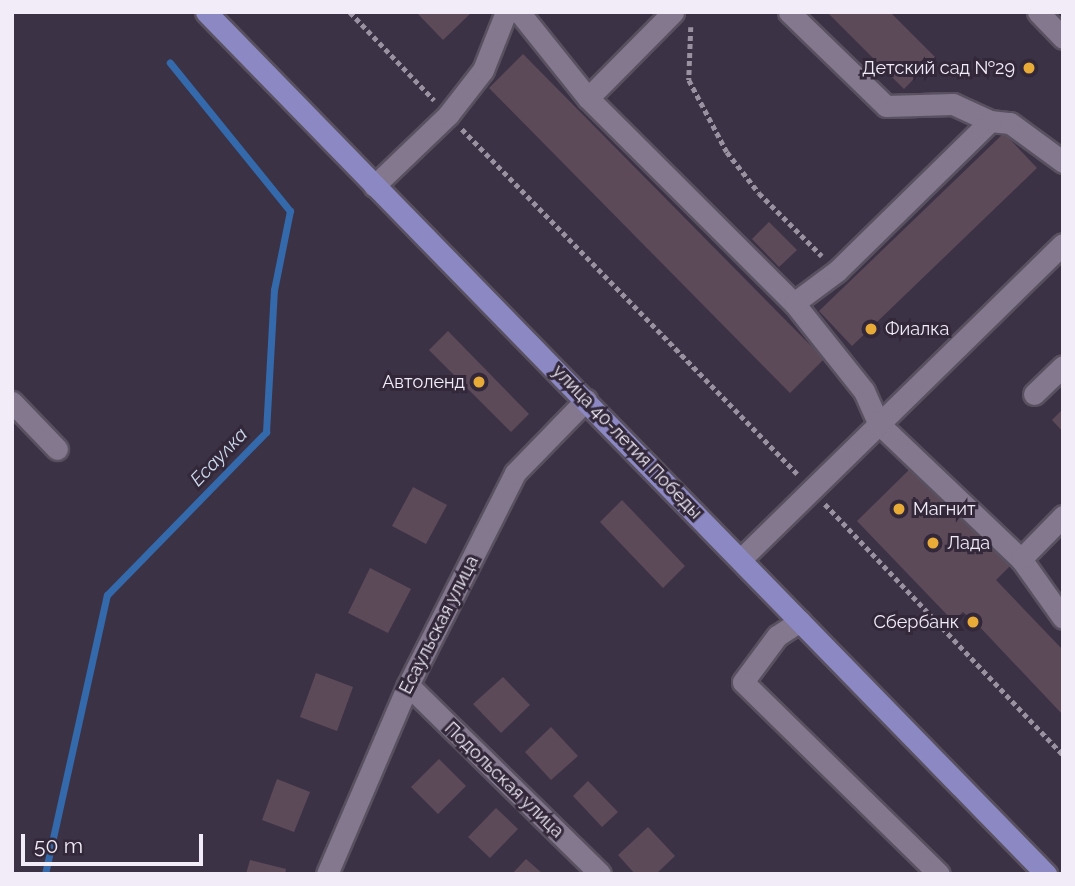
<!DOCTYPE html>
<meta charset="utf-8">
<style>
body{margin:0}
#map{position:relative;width:1075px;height:886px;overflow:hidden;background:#3c3245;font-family:Raleway,sans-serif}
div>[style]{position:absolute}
.stream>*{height:7px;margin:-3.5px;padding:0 3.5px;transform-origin:3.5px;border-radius:3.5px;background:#3469ab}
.building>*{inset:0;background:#5d4a59}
.path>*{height:4.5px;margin-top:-2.25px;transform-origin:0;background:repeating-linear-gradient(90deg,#9a92a1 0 5px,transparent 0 8.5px)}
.roads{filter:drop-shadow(2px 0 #595160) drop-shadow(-2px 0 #595160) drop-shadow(0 2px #595160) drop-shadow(0 -2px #595160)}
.minor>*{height:21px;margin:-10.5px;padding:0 10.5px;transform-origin:10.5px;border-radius:10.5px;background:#83788e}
.major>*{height:21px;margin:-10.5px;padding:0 10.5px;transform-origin:10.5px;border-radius:10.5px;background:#8b88c4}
.dots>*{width:19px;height:19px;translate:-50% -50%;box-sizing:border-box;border:4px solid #32283a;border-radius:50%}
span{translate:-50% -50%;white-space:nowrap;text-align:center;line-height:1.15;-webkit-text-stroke:6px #32283a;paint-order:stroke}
.poi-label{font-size:18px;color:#f2ecf8}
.right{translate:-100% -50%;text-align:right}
.left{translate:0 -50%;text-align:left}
.street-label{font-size:18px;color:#f2ecf8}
.water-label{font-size:19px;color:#ccdaed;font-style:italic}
.frame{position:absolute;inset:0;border:14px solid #f2ecf8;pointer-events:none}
.scale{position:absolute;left:21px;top:834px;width:182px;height:32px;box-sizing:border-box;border:4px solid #f2ecf8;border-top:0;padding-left:9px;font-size:21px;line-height:24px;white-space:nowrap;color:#f2ecf8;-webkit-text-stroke:5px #32283a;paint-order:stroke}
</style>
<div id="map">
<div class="stream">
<i style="left:45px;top:874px;width:286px;rotate:-77.5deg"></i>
<i style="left:107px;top:595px;width:228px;rotate:-45.7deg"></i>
<i style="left:266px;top:432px;width:142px;rotate:-86.8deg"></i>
<i style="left:274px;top:290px;width:81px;rotate:-78.6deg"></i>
<i style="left:290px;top:211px;width:191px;rotate:-129deg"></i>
</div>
<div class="building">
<i style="clip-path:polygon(416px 12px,472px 12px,443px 40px)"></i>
<i style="clip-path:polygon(827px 12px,890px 12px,935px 57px,904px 89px)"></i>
<i style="clip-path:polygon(523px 54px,824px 359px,790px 393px,489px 88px)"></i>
<i style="clip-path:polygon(1004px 133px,1037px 168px,852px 346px,819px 311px)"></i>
<i style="clip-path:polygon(769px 222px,797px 250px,779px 267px,752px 239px)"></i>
<i style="clip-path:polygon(448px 331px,529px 414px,511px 432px,429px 350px)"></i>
<i style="clip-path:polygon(1063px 409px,1063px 432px,1052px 420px)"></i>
<i style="clip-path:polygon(913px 466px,1010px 566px,996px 580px,1063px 650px,1063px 715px,976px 623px,963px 612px,953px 621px,857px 521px)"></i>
<i style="clip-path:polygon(413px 487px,447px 505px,426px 544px,392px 526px)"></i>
<i style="clip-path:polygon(622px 500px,685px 566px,663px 588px,600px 522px)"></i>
<i style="clip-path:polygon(370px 568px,411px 589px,388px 633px,348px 613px)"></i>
<i style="clip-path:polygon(316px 673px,353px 687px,337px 731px,300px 717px)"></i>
<i style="clip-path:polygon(503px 677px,530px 705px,501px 733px,473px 704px)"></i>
<i style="clip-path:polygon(551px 727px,578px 756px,551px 780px,525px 752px)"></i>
<i style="clip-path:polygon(439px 759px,466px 786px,438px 814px,411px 787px)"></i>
<i style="clip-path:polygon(277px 779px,310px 792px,294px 832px,262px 820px)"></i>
<i style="clip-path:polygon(588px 781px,618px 812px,602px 827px,573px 796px)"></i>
<i style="clip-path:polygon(496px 808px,518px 829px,490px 858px,468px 837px)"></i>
<i style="clip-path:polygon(648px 827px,675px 856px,656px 874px,635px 874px,618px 855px)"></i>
<i style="clip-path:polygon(526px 859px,543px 874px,512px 874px)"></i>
<i style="clip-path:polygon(250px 860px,286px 869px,285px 874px,246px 874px)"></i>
</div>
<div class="path">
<i style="left:350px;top:12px;width:122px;rotate:46.3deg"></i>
<i style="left:691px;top:27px;width:53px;rotate:92.2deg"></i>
<i style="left:689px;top:80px;width:81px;rotate:62.2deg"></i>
<i style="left:727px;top:152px;width:52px;rotate:52deg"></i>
<i style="left:759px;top:193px;width:89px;rotate:45deg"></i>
<i style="left:462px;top:129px;width:481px;rotate:45.8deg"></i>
<i style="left:825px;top:504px;width:346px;rotate:46.5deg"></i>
</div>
<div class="roads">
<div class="minor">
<i style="left:519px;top:12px;width:110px;rotate:51.3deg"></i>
<i style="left:588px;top:98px;width:291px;rotate:44.9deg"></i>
<i style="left:794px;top:303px;width:112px;rotate:51.5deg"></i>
<i style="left:864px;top:391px;width:35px;rotate:66deg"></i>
<i style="left:878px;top:423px;width:197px;rotate:43.6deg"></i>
<i style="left:1021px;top:559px;width:72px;rotate:54.6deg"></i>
<i style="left:789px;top:12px;width:135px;rotate:44.1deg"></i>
<i style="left:886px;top:106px;width:67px;rotate:-1.7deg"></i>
<i style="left:953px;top:104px;width:41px;rotate:24.7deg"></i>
<i style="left:1038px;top:12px;width:36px;rotate:46deg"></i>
<i style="left:588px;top:98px;width:121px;rotate:-45.3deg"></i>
<i style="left:374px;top:186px;width:103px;rotate:-43.8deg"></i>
<i style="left:448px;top:115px;width:57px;rotate:-52.1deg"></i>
<i style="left:483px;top:70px;width:62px;rotate:-68.4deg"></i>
<i style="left:794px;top:303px;width:54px;rotate:-36.7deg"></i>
<i style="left:837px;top:271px;width:214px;rotate:-44.4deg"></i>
<i style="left:990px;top:121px;width:20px;rotate:6deg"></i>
<i style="left:1010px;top:123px;width:66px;rotate:36.3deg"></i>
<i style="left:1034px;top:394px;width:40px;rotate:-44deg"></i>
<i style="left:12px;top:402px;width:65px;rotate:46.2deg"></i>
<i style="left:741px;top:559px;width:450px;rotate:-44.4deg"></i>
<i style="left:1021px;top:559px;width:60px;rotate:-45.7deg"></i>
<i style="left:800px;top:621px;width:27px;rotate:147deg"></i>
<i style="left:777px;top:636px;width:57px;rotate:126.5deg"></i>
<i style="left:743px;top:682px;width:274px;rotate:44.4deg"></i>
<i style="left:408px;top:685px;width:269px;rotate:44.5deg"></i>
<i style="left:327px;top:874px;width:206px;rotate:-66.8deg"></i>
<i style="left:408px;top:685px;width:237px;rotate:-63.2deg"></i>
<i style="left:515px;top:473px;width:102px;rotate:-45.8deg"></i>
</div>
<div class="major">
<i style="left:206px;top:12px;width:1204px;rotate:45.74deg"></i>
</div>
</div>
<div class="dots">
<i style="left:1029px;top:68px;background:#e8ab37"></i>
<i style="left:871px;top:329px;background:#e8ab37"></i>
<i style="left:479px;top:382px;background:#e8ab37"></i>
<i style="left:899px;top:509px;background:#e8ab37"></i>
<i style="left:933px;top:543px;background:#e8ab37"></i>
<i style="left:973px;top:622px;background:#e8ab37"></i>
</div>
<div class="poi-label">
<span class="right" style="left:1015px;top:68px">Детский сад №29</span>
<span class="left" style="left:885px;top:329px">Фиалка</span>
<span class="right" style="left:465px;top:382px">Автоленд</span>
<span class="left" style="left:913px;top:509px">Магнит</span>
<span class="left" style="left:947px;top:543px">Лада</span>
<span class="right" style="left:959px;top:622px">Сбербанк</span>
</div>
<div class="street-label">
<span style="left:627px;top:442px;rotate:46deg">улица 40-летия Победы</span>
<span style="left:439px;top:625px;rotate:-63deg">Есаульская улица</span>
<span style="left:504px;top:780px;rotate:44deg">Подольская улица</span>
</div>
<div class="water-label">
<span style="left:219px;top:457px;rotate:-46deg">Есаулка</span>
</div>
<div class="frame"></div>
<div class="scale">50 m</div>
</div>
